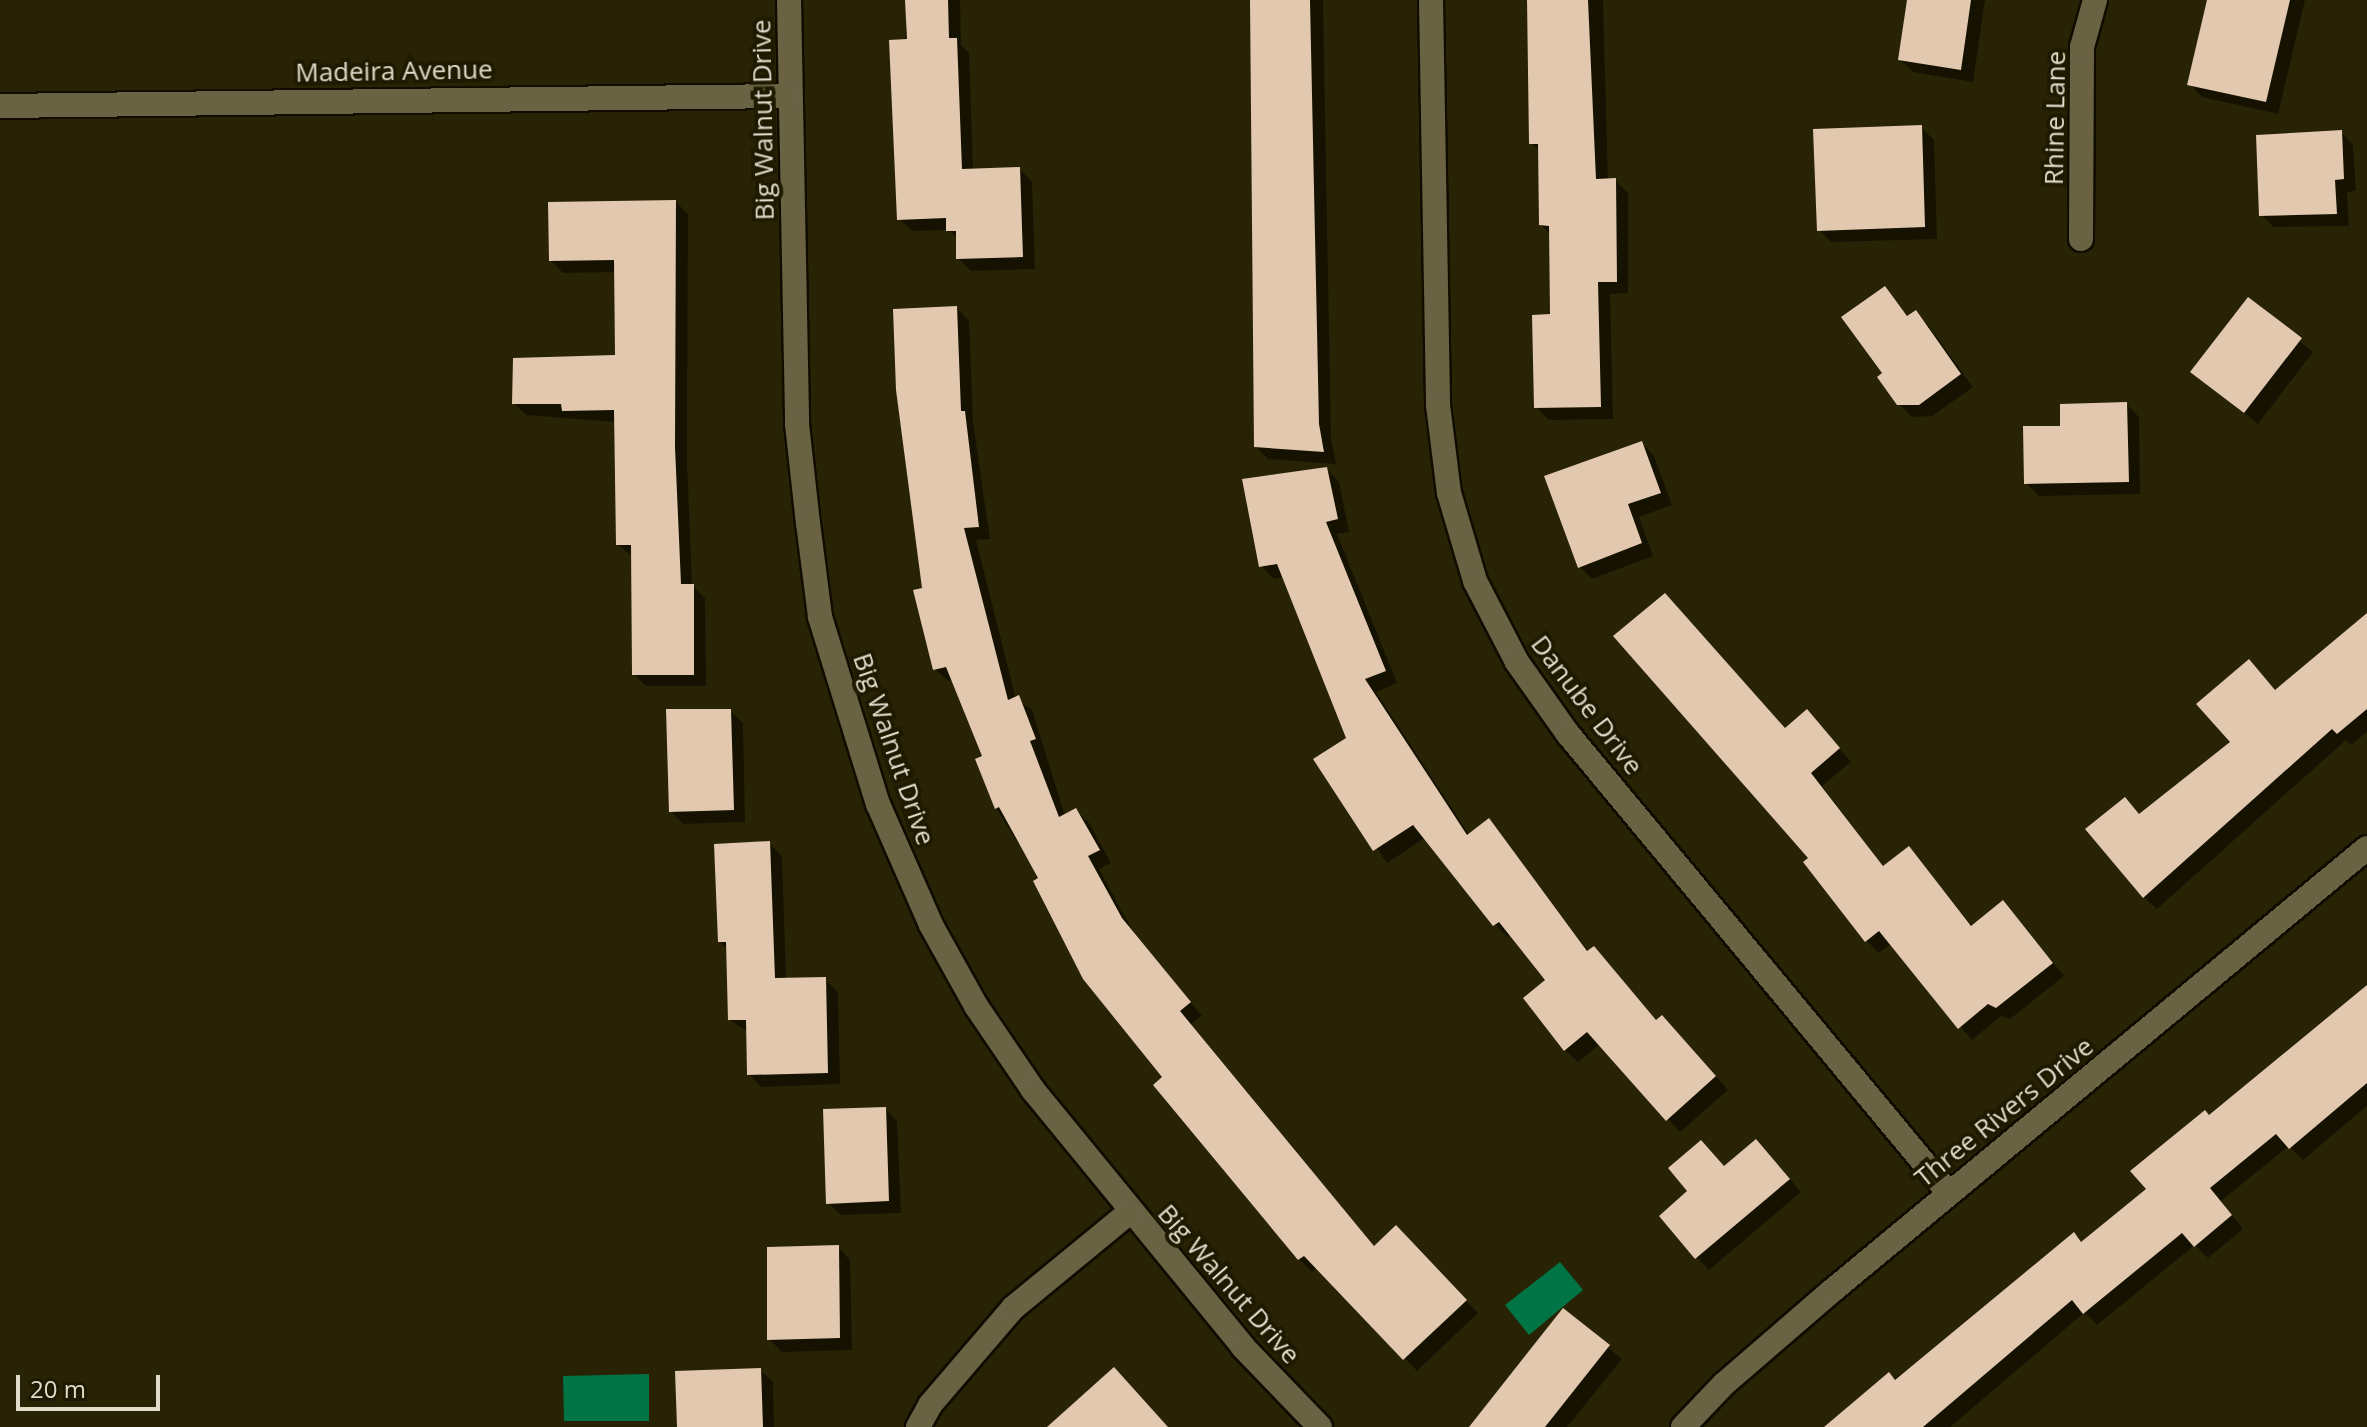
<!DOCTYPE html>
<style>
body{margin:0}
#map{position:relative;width:2367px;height:1427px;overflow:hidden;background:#292305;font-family:"Open Sans",sans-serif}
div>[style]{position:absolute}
.water>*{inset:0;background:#007444}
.shadow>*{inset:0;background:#0007}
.building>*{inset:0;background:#e2c8ae}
.roads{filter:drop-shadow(2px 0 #100c00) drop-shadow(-2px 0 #100c00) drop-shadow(0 2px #100c00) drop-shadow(0 -2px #100c00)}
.minor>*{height:24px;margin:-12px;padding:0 12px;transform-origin:12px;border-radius:12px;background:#696344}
span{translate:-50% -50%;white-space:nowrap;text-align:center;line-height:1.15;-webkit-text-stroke:8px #1f1900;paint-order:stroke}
.street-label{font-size:26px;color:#dfdccb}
.scale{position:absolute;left:16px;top:1375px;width:144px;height:36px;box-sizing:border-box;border:4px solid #dfdccb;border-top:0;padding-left:10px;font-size:24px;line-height:28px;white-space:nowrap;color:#dfdccb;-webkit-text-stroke:6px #1f1900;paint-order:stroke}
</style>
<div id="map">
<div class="water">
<i style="clip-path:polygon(1560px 1262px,1583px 1290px,1529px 1335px,1505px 1305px)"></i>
<i style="clip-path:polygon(649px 1374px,649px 1421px,564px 1421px,563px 1376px)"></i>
</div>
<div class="shadow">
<i style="clip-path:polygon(907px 0,960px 0,961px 45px,969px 53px,973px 170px,1020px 169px,1032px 182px,1035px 269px,971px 271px,958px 258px,958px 239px,949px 230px,912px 231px,899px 219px)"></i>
<i style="clip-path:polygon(1252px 0,1323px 0,1331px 438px,1336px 464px,1268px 459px,1256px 447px)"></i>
<i style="clip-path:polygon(1527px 0,1603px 0,1608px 180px,1615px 180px,1628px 193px,1628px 293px,1610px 294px,1613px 419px,1549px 420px,1536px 407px,1552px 316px,1551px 235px,1541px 225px,1541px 152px,1531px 143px)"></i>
<i style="clip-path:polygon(1909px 0,1985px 0,1973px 82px,1913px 72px,1900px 60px)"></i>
<i style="clip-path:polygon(2216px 0,2305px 0,2278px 114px,2202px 97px,2190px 84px)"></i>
<i style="clip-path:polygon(1921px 127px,1934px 140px,1937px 239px,1831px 242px,1819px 230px)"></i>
<i style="clip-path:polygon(2341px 132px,2353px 145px,2356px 191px,2347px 192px,2349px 226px,2274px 227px,2261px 215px)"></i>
<i style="clip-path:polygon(676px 202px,688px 214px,687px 460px,692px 585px,705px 598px,706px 686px,646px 686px,634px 674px,633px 557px,618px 545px,616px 422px,526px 415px,514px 403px,617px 357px,616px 272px,563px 273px,551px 261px)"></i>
<i style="clip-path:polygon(1885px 289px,1909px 317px,1915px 313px,1928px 325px,1973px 387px,1932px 416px,1912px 417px,1898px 403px,1885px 374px)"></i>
<i style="clip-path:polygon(2248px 300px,2313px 352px,2258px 424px,2193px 372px)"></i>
<i style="clip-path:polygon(957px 308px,969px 321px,973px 422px,990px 539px,976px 540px,1016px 699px,1032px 710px,1065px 816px,1076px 810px,1089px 823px,1111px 863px,1099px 869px,1134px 933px,1202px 1016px,1191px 1024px,1376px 1248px,1396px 1228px,1478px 1313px,1417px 1371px,1317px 1267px,1312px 1272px,1299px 1259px,1165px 1078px,996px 808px,984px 757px,954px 680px,948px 681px,935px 669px,924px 590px)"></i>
<i style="clip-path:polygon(2126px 404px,2139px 417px,2140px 494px,2039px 496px,2026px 483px,2062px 427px)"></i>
<i style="clip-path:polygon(1642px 443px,1654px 456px,1672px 505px,1639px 517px,1653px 556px,1592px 579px,1579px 566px)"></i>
<i style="clip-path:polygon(1327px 469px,1339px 482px,1349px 532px,1337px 534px,1397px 683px,1376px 692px,1470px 836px,1488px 820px,1589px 952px,1657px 1022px,1674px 1030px,1728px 1090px,1680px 1132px,1600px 1044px,1578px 1062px,1565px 1050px,1548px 981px,1511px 934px,1507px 937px,1495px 924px,1425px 838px,1387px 863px,1316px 760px,1349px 739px,1284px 577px,1274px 579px,1261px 566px)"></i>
<i style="clip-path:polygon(2367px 616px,2367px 732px,2351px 745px,2346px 740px,2157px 909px,2144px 897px,2140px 816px,2233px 743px,2276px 691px)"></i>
<i style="clip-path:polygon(730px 711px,743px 723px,745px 822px,683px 824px,671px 811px)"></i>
<i style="clip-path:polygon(1819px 725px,1851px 762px,1822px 786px,1885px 868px,1909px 849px,1973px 927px,2015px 915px,2064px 976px,2010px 1019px,2001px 1016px,1972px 1040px,1891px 944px,1879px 953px,1867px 941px,1805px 862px,1811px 858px,1785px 730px)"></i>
<i style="clip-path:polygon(769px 843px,782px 856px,786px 980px,825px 979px,838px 992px,840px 1084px,761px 1087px,749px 1074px,748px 1032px,730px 1020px,728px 950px,720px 942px)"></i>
<i style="clip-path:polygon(2367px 987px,2367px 1106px,2303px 1160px,2289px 1146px,2221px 1201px,2243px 1229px,2208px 1258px,2195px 1245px,2097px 1325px,2085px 1312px,1950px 1427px,1827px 1427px,2082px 1244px,2148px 1189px,2209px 1118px)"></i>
<i style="clip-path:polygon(885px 1109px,897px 1121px,901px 1213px,841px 1215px,828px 1203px)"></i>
<i style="clip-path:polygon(1768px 1154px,1801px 1192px,1709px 1270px,1697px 1257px,1690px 1191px,1725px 1168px)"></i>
<i style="clip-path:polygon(838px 1247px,850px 1260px,852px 1350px,782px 1352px,769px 1339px)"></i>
<i style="clip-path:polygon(1563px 1311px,1622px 1359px,1567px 1427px,1494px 1427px)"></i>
<i style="clip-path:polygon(760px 1370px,773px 1382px,774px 1427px,679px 1427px)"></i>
</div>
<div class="building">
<i style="clip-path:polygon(905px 0,948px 0,949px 38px,957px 38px,962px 169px,1020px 167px,1023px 257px,956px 259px,956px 231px,946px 231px,946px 218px,897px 220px,889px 40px,907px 39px)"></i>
<i style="clip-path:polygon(1250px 0,1310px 0,1319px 424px,1324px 452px,1254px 447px)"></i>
<i style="clip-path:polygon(1527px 0,1588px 0,1596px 179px,1616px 178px,1617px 282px,1598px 282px,1601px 407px,1534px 408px,1532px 315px,1550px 314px,1549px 226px,1539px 225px,1538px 144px,1529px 144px)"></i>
<i style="clip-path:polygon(1907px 0,1971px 0,1961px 70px,1898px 60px)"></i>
<i style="clip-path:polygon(2207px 0,2290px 0,2266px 102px,2187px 85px)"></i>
<i style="clip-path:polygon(1922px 125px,1925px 227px,1817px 231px,1813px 129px)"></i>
<i style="clip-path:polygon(2342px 130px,2344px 179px,2335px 180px,2337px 214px,2259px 216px,2256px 135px)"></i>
<i style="clip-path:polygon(676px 200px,675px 447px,681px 584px,694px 584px,694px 675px,632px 675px,631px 545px,616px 545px,614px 410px,562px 411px,561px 404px,512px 404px,513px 358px,615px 355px,614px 260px,549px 261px,548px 202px)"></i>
<i style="clip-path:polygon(1885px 286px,1907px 316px,1916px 310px,1961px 374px,1919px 405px,1897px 405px,1877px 377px,1882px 373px,1841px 317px)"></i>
<i style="clip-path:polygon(2248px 297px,2302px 338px,2244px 413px,2190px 372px)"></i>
<i style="clip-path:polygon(957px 306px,961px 411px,965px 411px,979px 527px,964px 528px,1008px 700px,1019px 695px,1036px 739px,1030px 741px,1059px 817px,1076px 808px,1100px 850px,1088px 856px,1122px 918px,1191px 1002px,1180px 1011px,1374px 1246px,1396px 1225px,1467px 1300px,1403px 1360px,1304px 1256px,1298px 1260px,1153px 1085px,1162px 1077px,1083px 979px,1033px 881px,1038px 878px,999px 807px,995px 809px,975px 759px,982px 756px,946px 667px,933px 670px,913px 590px,922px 588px,896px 390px,893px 309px)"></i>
<i style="clip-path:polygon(2127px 402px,2129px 482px,2024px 484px,2023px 426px,2060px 426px,2060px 404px)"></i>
<i style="clip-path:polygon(1642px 441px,1661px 493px,1628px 504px,1642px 543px,1578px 568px,1544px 476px)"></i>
<i style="clip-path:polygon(1327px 467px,1338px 519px,1326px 522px,1386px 671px,1365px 679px,1467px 835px,1489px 818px,1587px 951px,1594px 946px,1656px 1020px,1662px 1015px,1716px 1076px,1666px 1121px,1587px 1032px,1564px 1051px,1523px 998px,1545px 980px,1499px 922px,1493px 926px,1413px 825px,1373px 851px,1313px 759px,1346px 738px,1277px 564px,1259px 567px,1242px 479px)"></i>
<i style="clip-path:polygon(1665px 593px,1785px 728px,1807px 709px,1840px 748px,1811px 773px,1883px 866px,1909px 846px,1971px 926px,2003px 900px,2053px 963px,1996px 1008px,1988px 1004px,1958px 1029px,1879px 931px,1865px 942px,1803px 862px,1808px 858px,1613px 636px)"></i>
<i style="clip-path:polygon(2367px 613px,2367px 709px,2337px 734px,2332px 729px,2143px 898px,2085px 829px,2125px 797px,2139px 814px,2230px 742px,2196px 704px,2249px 659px,2275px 690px)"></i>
<i style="clip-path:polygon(666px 709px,731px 709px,734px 810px,669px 812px)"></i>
<i style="clip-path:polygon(770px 841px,775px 978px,826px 977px,828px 1073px,747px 1075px,746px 1020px,728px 1020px,726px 942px,718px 942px,714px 844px)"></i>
<i style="clip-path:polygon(2367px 985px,2367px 1083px,2289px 1149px,2276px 1134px,2210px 1188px,2232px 1215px,2194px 1247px,2182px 1233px,2083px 1314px,2072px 1300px,1923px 1427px,1824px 1427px,1889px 1372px,1895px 1380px,2074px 1232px,2081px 1242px,2146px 1189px,2130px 1171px,2205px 1110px,2209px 1115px)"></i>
<i style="clip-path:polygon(886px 1107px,889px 1201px,826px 1204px,823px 1109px)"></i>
<i style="clip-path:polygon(1756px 1139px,1790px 1179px,1695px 1259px,1659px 1216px,1687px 1191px,1668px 1168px,1701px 1140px,1724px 1166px)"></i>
<i style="clip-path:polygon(839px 1245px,840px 1338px,767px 1340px,767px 1247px)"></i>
<i style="clip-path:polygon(1563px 1308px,1610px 1345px,1545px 1427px,1469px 1427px)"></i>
<i style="clip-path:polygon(1114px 1367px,1168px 1427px,1047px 1427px)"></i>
<i style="clip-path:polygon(761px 1368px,763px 1427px,677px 1427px,675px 1371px)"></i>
</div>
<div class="roads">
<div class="minor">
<i style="left:789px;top:0;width:424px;rotate:88.9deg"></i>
<i style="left:797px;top:424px;width:100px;rotate:83.7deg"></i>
<i style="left:808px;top:523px;width:95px;rotate:82.7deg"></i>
<i style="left:820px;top:617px;width:196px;rotate:72.8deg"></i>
<i style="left:878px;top:804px;width:132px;rotate:66.3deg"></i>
<i style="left:931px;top:925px;width:93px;rotate:60.9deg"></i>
<i style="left:976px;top:1006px;width:102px;rotate:55.8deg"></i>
<i style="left:1033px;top:1090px;width:332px;rotate:50.7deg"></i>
<i style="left:1243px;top:1347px;width:111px;rotate:46.1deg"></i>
<i style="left:1431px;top:0;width:405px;rotate:89deg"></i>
<i style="left:1438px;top:405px;width:89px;rotate:82.9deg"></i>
<i style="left:1449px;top:493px;width:92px;rotate:73.5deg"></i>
<i style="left:1475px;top:581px;width:91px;rotate:62.6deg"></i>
<i style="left:1517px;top:662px;width:88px;rotate:54.7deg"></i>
<i style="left:1568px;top:734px;width:597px;rotate:50.31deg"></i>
<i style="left:0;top:106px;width:789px;rotate:-0.73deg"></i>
<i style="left:2081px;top:239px;width:192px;rotate:-89.7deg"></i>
<i style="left:2082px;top:47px;width:49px;rotate:-74.5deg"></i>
<i style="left:918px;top:1427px;width:25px;rotate:-61deg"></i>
<i style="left:930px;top:1405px;width:128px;rotate:-49.4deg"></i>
<i style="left:1013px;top:1308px;width:151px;rotate:-39.4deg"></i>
<i style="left:1683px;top:1427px;width:59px;rotate:-46.4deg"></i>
<i style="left:1724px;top:1384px;width:144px;rotate:-40.8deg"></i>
<i style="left:1833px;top:1290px;width:693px;rotate:-39.62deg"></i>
</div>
</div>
<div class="street-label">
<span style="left:394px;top:71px;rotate:-1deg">Madeira Avenue</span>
<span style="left:2055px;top:118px;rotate:-89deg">Rhine Lane</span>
<span style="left:763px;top:120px;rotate:-91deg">Big Walnut Drive</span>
<span style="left:1587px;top:705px;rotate:53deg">Danube Drive</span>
<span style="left:894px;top:749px;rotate:71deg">Big Walnut Drive</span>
<span style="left:2004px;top:1112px;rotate:-39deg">Three Rivers Drive</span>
<span style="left:1229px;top:1284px;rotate:49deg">Big Walnut Drive</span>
</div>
<div class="scale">20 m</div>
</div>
